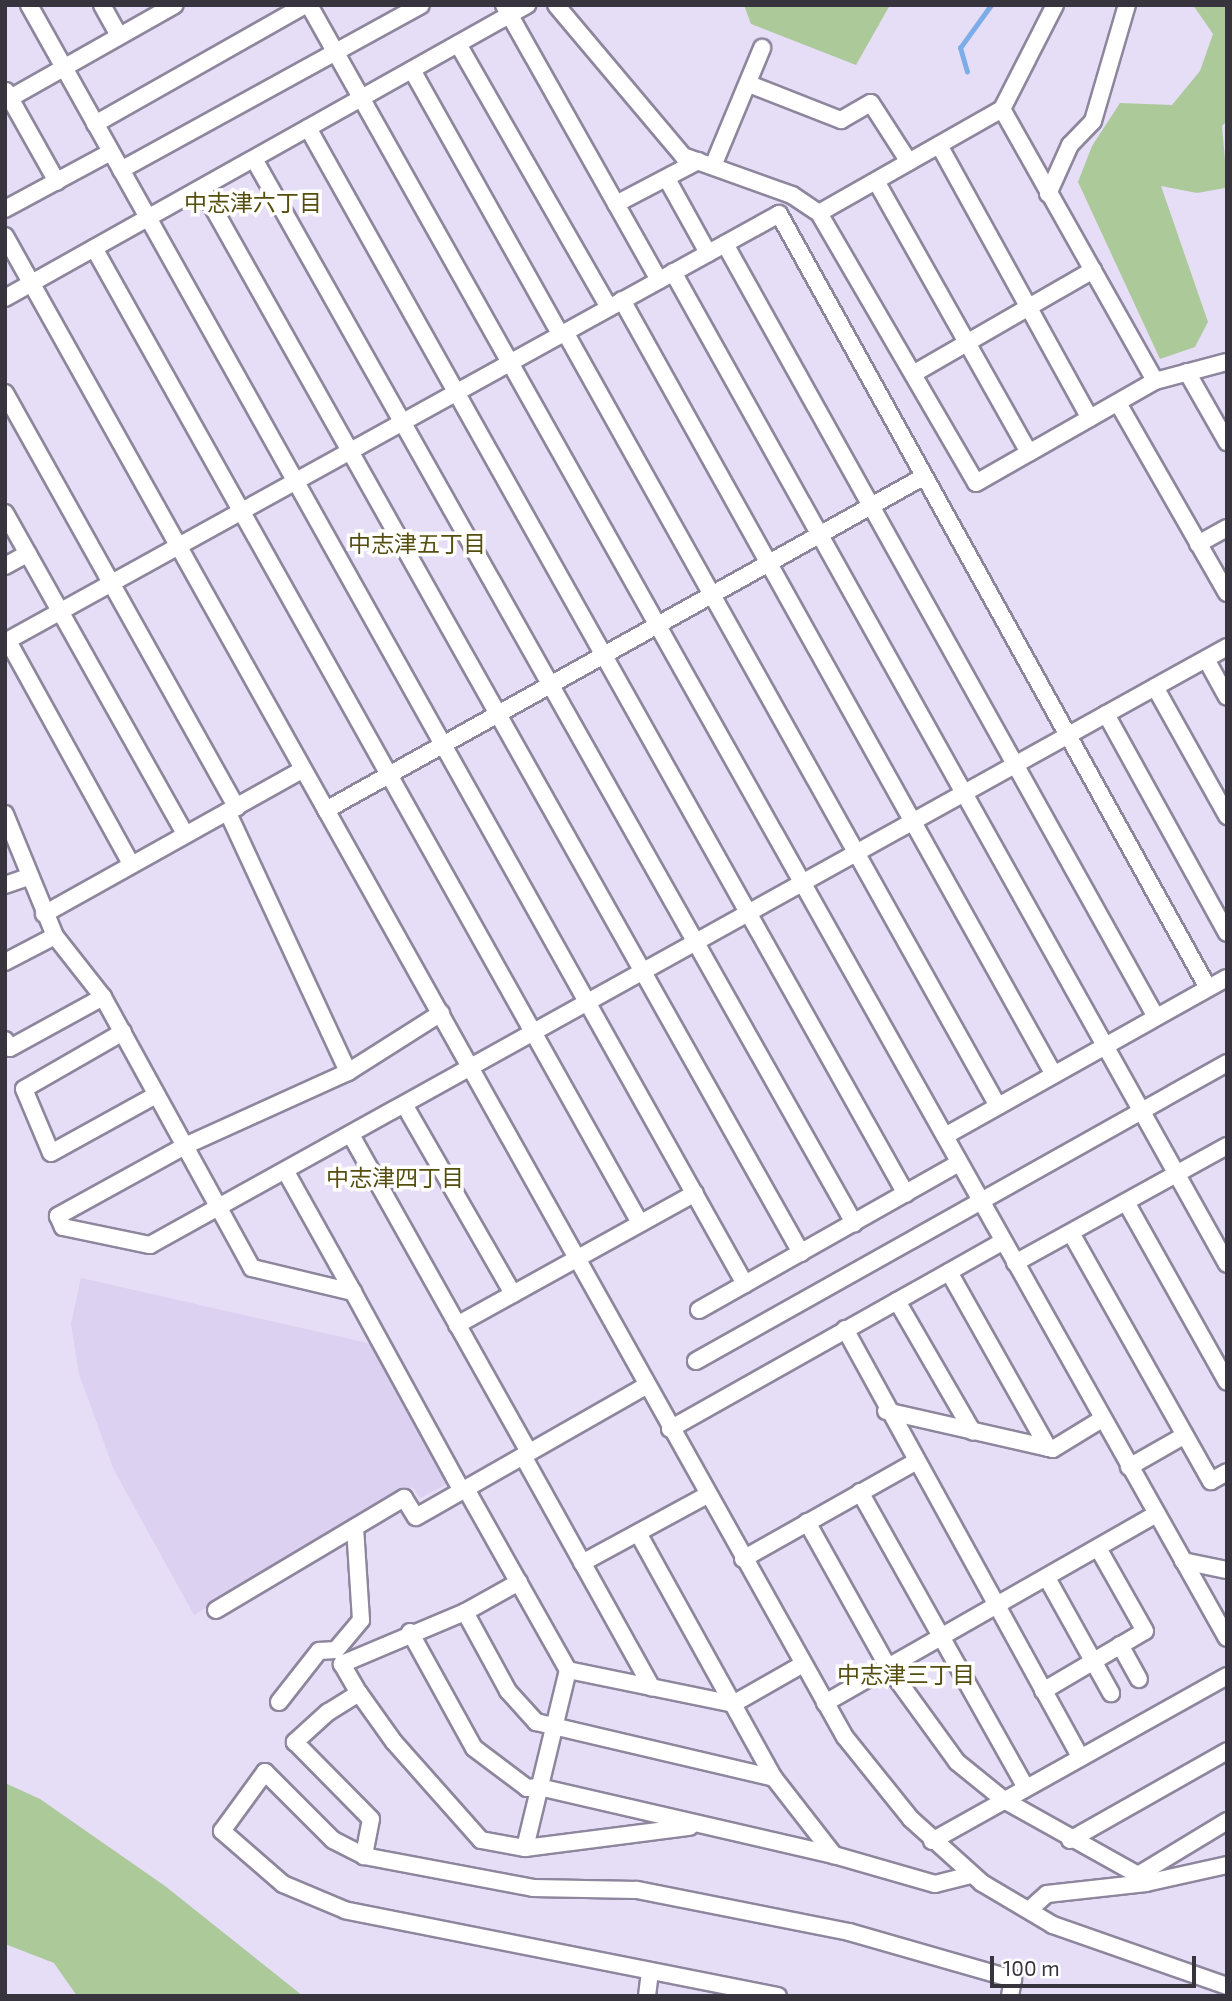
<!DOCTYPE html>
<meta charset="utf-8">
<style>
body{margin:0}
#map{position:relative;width:1232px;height:2001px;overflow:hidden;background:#e6ddf6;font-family:"Exo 2","Noto Sans JP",sans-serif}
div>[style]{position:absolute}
.built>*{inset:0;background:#dcd1f0}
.green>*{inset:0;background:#acc999}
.stream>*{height:4.5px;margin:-2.25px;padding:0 2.25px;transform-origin:2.25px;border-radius:2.25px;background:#7cade8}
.roads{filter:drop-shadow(2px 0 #8e869d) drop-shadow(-2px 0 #8e869d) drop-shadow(0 2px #8e869d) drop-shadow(0 -2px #8e869d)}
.minor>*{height:16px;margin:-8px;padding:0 8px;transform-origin:8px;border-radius:8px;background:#fff}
span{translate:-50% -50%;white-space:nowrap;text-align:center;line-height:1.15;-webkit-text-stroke:7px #fff;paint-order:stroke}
.neighbourhood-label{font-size:23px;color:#554e0f}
.frame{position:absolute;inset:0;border:7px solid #37343d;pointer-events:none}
.scale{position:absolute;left:990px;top:1956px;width:206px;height:32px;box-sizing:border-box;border:4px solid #37343d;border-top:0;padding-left:9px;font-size:21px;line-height:24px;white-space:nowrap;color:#37343d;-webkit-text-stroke:5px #fff;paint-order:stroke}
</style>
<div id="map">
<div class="built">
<i style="clip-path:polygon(81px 1278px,372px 1344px,447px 1484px,420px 1498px,413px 1487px,194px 1615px,114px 1470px,79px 1374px,71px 1324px)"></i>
</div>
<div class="green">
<i style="clip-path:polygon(744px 5px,890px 5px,856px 65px,751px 24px)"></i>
<i style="clip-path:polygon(1193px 5px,1227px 5px,1227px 121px,1222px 126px,1227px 182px,1225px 188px,1197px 193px,1161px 186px,1208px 322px,1195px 347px,1160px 359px,1078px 182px,1092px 146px,1120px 103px,1172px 105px,1200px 71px,1213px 34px)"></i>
<i style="clip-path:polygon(5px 1783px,40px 1799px,165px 1886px,303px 1996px,77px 1996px,54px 1963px,5px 1944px)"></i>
</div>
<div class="stream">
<i style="left:967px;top:72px;width:25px;rotate:-106deg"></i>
<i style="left:960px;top:48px;width:53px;rotate:-54.2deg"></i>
</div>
<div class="roads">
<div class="minor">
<i style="left:29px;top:5px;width:1466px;rotate:60.76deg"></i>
<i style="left:102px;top:5px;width:35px;rotate:61deg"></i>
<i style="left:309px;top:5px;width:1873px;rotate:60.66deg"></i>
<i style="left:504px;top:5px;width:316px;rotate:60.6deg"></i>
<i style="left:556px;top:5px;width:197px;rotate:49.9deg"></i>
<i style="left:683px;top:156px;width:116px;rotate:19.7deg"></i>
<i style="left:792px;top:195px;width:32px;rotate:34deg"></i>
<i style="left:819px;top:213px;width:312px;rotate:59.8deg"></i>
<i style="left:976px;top:483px;width:206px;rotate:-29.7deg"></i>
<i style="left:1155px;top:381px;width:74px;rotate:-14.8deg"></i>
<i style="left:458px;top:44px;width:304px;rotate:60.2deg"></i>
<i style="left:412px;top:70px;width:304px;rotate:60.7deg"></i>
<i style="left:749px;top:84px;width:99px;rotate:21.4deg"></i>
<i style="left:841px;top:120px;width:34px;rotate:-30deg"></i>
<i style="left:871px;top:103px;width:70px;rotate:57.2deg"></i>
<i style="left:6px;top:91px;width:104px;rotate:60.7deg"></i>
<i style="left:5px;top:101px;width:195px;rotate:-29.5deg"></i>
<i style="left:1002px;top:109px;width:117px;rotate:-63deg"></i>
<i style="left:95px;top:124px;width:241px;rotate:-29.5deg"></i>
<i style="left:308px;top:128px;width:1222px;rotate:60.71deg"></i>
<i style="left:939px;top:145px;width:312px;rotate:61.1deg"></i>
<i style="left:254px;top:159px;width:1222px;rotate:60.58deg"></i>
<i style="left:713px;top:166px;width:128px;rotate:-67.4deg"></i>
<i style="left:121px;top:170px;width:342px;rotate:-28.8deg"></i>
<i style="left:667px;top:179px;width:85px;rotate:61deg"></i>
<i style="left:876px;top:181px;width:312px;rotate:60.6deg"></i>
<i style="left:202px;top:188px;width:1222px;rotate:60.64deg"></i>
<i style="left:1048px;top:194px;width:54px;rotate:-65.8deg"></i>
<i style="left:1070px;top:145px;width:33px;rotate:-46deg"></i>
<i style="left:1093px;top:121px;width:121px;rotate:-73.7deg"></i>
<i style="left:616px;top:204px;width:93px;rotate:-27.7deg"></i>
<i style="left:5px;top:209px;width:120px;rotate:-28.3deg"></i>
<i style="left:819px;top:213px;width:210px;rotate:-29.6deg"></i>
<i style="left:1002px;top:109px;width:312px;rotate:60.6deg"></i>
<i style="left:5px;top:236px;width:1720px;rotate:60.77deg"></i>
<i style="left:845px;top:1737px;width:105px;rotate:51.2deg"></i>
<i style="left:911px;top:1819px;width:96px;rotate:42deg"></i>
<i style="left:982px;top:1883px;width:82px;rotate:30.6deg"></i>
<i style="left:1053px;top:1925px;width:184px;rotate:19.3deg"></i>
<i style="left:725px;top:244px;width:885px;rotate:60.86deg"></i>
<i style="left:94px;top:248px;width:1117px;rotate:60.75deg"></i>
<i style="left:673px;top:272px;width:1136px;rotate:60.82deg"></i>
<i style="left:5px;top:298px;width:599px;rotate:-29.31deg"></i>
<i style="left:622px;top:300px;width:887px;rotate:60.86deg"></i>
<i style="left:565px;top:332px;width:887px;rotate:60.78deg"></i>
<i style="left:1187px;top:372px;width:81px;rotate:60.3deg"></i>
<i style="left:913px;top:374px;width:208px;rotate:-30deg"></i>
<i style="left:5px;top:393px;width:475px;rotate:60.8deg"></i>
<i style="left:1118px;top:403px;width:219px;rotate:60.2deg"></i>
<i style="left:5px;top:513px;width:368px;rotate:60.7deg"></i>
<i style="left:1198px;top:544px;width:33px;rotate:-29deg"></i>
<i style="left:5px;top:566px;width:26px;rotate:-29deg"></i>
<i style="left:8px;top:641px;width:255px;rotate:61.1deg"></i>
<i style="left:5px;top:642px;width:884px;rotate:-28.94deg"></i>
<i style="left:779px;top:214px;width:885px;rotate:61deg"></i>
<i style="left:1206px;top:659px;width:43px;rotate:61.1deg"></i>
<i style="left:1155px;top:687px;width:148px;rotate:60.8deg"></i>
<i style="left:1106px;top:714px;width:250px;rotate:61.1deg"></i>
<i style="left:326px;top:810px;width:684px;rotate:-29.15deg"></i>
<i style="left:228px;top:813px;width:285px;rotate:65.1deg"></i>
<i style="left:5px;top:814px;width:132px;rotate:67.7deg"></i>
<i style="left:55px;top:936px;width:78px;rotate:51.8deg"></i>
<i style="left:103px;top:997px;width:309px;rotate:61.2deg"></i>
<i style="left:252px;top:1268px;width:104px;rotate:13.4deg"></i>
<i style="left:353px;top:1292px;width:227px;rotate:61.3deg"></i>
<i style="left:5px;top:885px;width:24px;rotate:-19deg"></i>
<i style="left:44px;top:914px;width:295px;rotate:-29.2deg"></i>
<i style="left:5px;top:962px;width:56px;rotate:-27.5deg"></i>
<i style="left:441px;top:1013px;width:110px;rotate:147.6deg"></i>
<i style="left:348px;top:1072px;width:181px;rotate:155.6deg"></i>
<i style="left:183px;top:1147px;width:143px;rotate:151.1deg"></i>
<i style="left:58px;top:1216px;width:12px;rotate:66deg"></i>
<i style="left:63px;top:1227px;width:89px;rotate:11.7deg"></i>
<i style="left:150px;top:1245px;width:1232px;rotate:-29.04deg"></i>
<i style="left:123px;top:1032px;width:114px;rotate:150.1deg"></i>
<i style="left:24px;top:1089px;width:69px;rotate:67.1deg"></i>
<i style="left:51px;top:1153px;width:120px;rotate:-28.9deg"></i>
<i style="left:5px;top:1040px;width:9px;rotate:58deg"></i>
<i style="left:10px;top:1048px;width:106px;rotate:-28.7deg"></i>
<i style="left:405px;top:1106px;width:217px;rotate:60.1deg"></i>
<i style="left:351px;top:1135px;width:364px;rotate:60.7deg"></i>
<i style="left:945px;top:1136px;width:323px;rotate:-29.3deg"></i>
<i style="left:286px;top:1172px;width:137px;rotate:60.8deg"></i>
<i style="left:1126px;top:1202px;width:206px;rotate:60.7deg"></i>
<i style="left:1071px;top:1233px;width:285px;rotate:60.6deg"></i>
<i style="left:1211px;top:1481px;width:18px;rotate:-29deg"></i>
<i style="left:1015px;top:1263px;width:242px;rotate:-28.9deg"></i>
<i style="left:949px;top:1272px;width:202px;rotate:60.6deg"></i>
<i style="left:897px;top:1301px;width:151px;rotate:59.9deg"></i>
<i style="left:699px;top:1310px;width:299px;rotate:-29.5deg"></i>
<i style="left:457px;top:1325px;width:272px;rotate:-29deg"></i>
<i style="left:845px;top:1329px;width:488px;rotate:61.2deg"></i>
<i style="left:696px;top:1361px;width:609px;rotate:-29.3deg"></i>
<i style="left:886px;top:1411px;width:171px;rotate:12.8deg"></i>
<i style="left:1053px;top:1449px;width:57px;rotate:-31.5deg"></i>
<i style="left:670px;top:1429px;width:382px;rotate:-29.4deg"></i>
<i style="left:523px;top:1456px;width:265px;rotate:60.9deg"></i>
<i style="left:1129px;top:1467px;width:64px;rotate:-29.7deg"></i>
<i style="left:466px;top:1489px;width:208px;rotate:60.6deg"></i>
<i style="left:568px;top:1670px;width:183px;rotate:103.6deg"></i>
<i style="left:860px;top:1492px;width:339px;rotate:60.7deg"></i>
<i style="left:807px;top:1522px;width:166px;rotate:60.8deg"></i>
<i style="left:888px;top:1667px;width:117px;rotate:54deg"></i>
<i style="left:957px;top:1762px;width:60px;rotate:39deg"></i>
<i style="left:1004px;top:1800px;width:154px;rotate:29.2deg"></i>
<i style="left:1138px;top:1875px;width:11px;rotate:45deg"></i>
<i style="left:638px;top:1533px;width:280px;rotate:61deg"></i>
<i style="left:774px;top:1778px;width:98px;rotate:52.1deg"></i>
<i style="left:743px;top:1559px;width:197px;rotate:-29.4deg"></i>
<i style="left:1183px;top:1561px;width:45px;rotate:11.6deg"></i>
<i style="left:582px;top:1563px;width:142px;rotate:-28.5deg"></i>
<i style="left:1047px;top:1578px;width:132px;rotate:60.9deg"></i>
<i style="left:519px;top:1582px;width:62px;rotate:150.9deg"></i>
<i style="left:465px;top:1612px;width:134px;rotate:157.1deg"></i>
<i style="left:342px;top:1664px;width:34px;rotate:60deg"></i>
<i style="left:359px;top:1693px;width:60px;rotate:54.5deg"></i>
<i style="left:394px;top:1742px;width:131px;rotate:48.4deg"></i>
<i style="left:481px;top:1840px;width:45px;rotate:10.3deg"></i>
<i style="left:525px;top:1848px;width:166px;rotate:-7.3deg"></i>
<i style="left:216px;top:1610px;width:219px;rotate:-30.8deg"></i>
<i style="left:404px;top:1498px;width:22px;rotate:58deg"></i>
<i style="left:416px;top:1517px;width:265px;rotate:-29.7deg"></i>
<i style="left:465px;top:1612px;width:90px;rotate:61.4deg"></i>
<i style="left:508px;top:1691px;width:42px;rotate:47.9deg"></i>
<i style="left:536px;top:1722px;width:244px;rotate:13.2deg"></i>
<i style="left:410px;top:1632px;width:132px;rotate:61.1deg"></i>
<i style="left:474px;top:1748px;width:66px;rotate:37deg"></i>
<i style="left:527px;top:1788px;width:12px;rotate:-5deg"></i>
<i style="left:539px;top:1787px;width:303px;rotate:13deg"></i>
<i style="left:834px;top:1855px;width:105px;rotate:16deg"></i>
<i style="left:935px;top:1884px;width:38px;rotate:-14deg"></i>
<i style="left:1120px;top:1645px;width:39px;rotate:61deg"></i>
<i style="left:568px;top:1670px;width:168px;rotate:11.6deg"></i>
<i style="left:733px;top:1704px;width:81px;rotate:-29.7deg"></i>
<i style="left:1043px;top:1691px;width:118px;rotate:-30.5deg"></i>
<i style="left:1145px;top:1631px;width:95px;rotate:-119.5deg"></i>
<i style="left:359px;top:1693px;width:36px;rotate:148deg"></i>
<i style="left:328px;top:1712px;width:45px;rotate:137.7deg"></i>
<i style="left:295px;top:1742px;width:108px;rotate:45.4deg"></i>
<i style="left:371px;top:1819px;width:38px;rotate:101deg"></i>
<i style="left:279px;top:1702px;width:65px;rotate:-51.9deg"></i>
<i style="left:319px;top:1651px;width:17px;rotate:-3deg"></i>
<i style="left:336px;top:1650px;width:39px;rotate:-50deg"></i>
<i style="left:361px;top:1620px;width:93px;rotate:-93.7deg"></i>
<i style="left:825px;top:1703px;width:382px;rotate:-29.7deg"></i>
<i style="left:1070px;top:1840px;width:180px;rotate:-29.5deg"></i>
<i style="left:932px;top:1841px;width:338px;rotate:-29.2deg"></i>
<i style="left:1138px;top:1875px;width:104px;rotate:-31.2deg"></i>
<i style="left:1029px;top:1910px;width:24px;rotate:-42deg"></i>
<i style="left:1047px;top:1894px;width:100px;rotate:-6.3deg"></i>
<i style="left:1146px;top:1883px;width:83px;rotate:-12.5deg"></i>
<i style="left:647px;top:1996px;width:25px;rotate:-83deg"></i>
<i style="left:778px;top:1996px;width:441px;rotate:-168.8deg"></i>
<i style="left:345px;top:1910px;width:67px;rotate:-157.2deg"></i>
<i style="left:283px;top:1884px;width:81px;rotate:-139deg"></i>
<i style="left:222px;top:1831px;width:73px;rotate:-53.9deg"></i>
<i style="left:265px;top:1772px;width:96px;rotate:45deg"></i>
<i style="left:333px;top:1840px;width:35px;rotate:27deg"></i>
<i style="left:364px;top:1856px;width:172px;rotate:10.7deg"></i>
<i style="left:533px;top:1888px;width:104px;rotate:1.1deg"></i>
<i style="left:637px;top:1890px;width:216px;rotate:11.2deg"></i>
<i style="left:849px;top:1932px;width:171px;rotate:16deg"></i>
<i style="left:1013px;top:1979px;width:17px;rotate:100deg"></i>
</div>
</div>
<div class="neighbourhood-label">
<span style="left:253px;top:202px">中志津六丁目</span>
<span style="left:417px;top:543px">中志津五丁目</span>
<span style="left:395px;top:1177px">中志津四丁目</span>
<span style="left:906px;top:1674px">中志津三丁目</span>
</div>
<div class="frame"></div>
<div class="scale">100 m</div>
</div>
